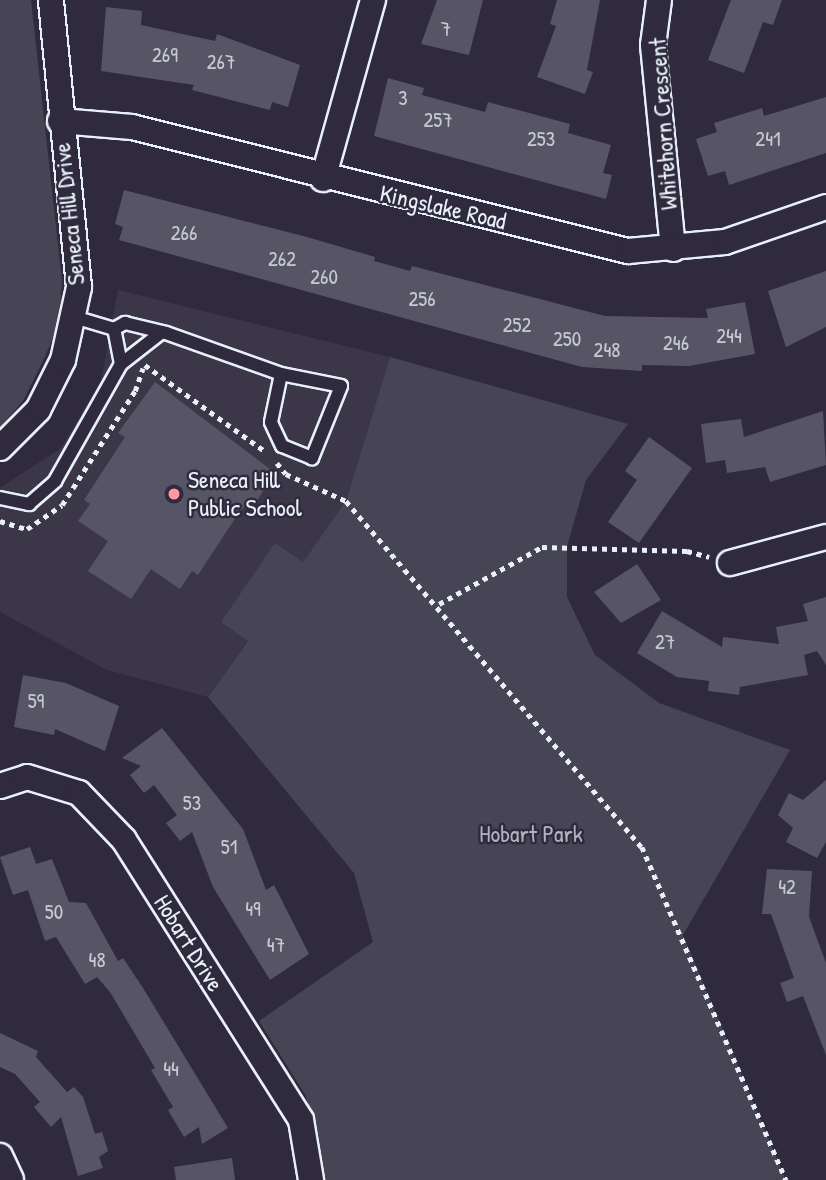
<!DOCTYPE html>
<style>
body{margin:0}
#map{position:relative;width:826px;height:1180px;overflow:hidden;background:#2f2a3d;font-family:"Patrick Hand",sans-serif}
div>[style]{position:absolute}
.built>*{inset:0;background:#3b3749}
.green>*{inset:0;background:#464455}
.building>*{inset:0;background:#575565}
.path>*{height:4.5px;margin-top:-2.25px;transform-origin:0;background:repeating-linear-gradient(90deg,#e8f1f8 0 5px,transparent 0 10px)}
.roads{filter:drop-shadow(2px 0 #e8f1f8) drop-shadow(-2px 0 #e8f1f8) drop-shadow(0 2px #e8f1f8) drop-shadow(0 -2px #e8f1f8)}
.service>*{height:12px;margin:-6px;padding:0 6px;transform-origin:6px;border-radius:6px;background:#2f2a3d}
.minor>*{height:24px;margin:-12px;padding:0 12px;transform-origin:12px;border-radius:12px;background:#2f2a3d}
.dots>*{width:19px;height:19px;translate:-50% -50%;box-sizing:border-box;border:4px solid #2f2a3d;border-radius:50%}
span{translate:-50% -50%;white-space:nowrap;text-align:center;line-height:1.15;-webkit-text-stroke:5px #2f2a3d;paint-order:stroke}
.number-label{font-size:21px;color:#c4cad3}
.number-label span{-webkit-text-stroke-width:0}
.street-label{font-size:24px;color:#e8f1f8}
.poi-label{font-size:24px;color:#e8f1f8}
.left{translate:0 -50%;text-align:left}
.park-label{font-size:24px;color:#afb4bf}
</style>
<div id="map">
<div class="built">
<i style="clip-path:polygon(118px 290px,390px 357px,346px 501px,208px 697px,107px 670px,0 612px,0 488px,61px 448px,101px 381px)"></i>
</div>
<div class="green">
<i style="clip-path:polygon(0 0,31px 0,62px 281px,59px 324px,43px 361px,23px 401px,0 427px)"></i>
<i style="clip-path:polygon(390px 357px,628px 424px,586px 480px,567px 547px,567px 597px,595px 655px,659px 703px,790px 750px,683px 935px,786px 1180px,324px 1180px,306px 1096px,259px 1021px,373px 942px,354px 873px,208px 697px,248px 641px,221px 622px,275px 543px,303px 562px,346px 501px)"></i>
</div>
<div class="building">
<i style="clip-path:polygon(437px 0,483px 0,469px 55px,421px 44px)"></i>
<i style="clip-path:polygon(557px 0,600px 0,587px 70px,593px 72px,585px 94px,537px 77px,556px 26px,550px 24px)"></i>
<i style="clip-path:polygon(731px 0,782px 0,773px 25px,763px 22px,744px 73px,708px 60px)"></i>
<i style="clip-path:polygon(106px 7px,142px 11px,141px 25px,215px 41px,217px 34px,300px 65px,288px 107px,272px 102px,270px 110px,192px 90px,194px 85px,101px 71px)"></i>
<i style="clip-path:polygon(388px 78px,424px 88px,422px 95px,485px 112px,488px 102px,570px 124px,568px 133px,611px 145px,603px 173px,612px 175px,606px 199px,374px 136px)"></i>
<i style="clip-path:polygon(826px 97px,826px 153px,729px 185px,725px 171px,708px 176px,696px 139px,717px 132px,714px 123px,762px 108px,764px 116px)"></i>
<i style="clip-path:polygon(124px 190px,307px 237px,375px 257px,374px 261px,410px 271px,412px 266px,605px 316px,708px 318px,706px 309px,745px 302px,755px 354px,689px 366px,642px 365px,642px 371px,582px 367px,119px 240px,123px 227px,115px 224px)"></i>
<i style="clip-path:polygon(826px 271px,826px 327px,786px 347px,768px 291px)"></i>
<i style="clip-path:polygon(155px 382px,275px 473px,253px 507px,247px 503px,236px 517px,198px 575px,192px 571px,180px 589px,151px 569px,131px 599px,88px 571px,108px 541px,78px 521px,90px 504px,84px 500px,125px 437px,118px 433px)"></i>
<i style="clip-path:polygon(823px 411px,826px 465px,770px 482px,765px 467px,727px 473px,725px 460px,706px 463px,701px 424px,741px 419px,744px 437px)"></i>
<i style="clip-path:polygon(649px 437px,692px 468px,639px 543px,608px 522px,637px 480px,625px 471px)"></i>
<i style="clip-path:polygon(637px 564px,661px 600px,621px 623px,594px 592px)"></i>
<i style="clip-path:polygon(826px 597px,826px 665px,817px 651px,804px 655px,808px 675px,740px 687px,739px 695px,725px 693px,708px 691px,709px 681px,677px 677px,637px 653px,662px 611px,722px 647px,723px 637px,779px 644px,776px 627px,808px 621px,803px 604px)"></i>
<i style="clip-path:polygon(23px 675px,66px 683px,119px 706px,105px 751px,55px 729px,54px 735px,14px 727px)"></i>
<i style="clip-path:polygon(162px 728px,243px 829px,266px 890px,274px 885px,309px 954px,270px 980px,213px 887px,192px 832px,180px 841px,166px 823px,177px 815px,154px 785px,144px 793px,130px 775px,141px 766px,122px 758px)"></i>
<i style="clip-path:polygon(826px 780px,826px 842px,817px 858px,786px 842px,793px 828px,778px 815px,789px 793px,803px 800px)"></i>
<i style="clip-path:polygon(30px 847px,36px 864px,52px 859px,69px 902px,86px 903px,118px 961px,123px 958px,143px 988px,228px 1128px,202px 1144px,199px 1127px,184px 1137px,168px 1110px,173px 1107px,151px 1070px,155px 1068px,110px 992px,97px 977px,85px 984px,56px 937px,45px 941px,28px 890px,13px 895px,0 857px)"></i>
<i style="clip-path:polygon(767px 869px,812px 871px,809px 917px,826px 963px,826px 1055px,803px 996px,787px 1002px,780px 983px,794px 978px,771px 914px,762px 914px)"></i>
<i style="clip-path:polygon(0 1033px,38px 1051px,36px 1057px,67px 1092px,74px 1087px,83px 1097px,95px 1134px,102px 1132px,108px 1151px,99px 1157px,103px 1168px,78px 1176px,61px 1117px,51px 1127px,34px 1107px,40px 1102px,15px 1074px,0 1067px)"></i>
<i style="clip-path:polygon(232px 1158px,235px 1180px,176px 1180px,174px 1167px)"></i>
</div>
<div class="path">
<i style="left:145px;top:365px;width:149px;rotate:35.7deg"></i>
<i style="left:277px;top:463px;width:14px;rotate:51deg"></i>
<i style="left:286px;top:474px;width:66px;rotate:24.2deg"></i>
<i style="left:346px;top:501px;width:455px;rotate:49.5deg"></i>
<i style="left:642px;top:847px;width:363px;rotate:66.6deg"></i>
<i style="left:0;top:521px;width:28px;rotate:17deg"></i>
<i style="left:27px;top:529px;width:42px;rotate:-34.4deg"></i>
<i style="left:62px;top:505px;width:135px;rotate:-57.4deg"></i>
<i style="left:135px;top:391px;width:24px;rotate:-71deg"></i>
<i style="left:439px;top:604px;width:118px;rotate:-29deg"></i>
<i style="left:542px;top:547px;width:145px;rotate:1.6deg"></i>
<i style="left:687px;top:551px;width:23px;rotate:15deg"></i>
</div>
<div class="roads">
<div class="service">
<i style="left:74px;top:317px;width:42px;rotate:16.7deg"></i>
<i style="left:114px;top:329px;width:13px;rotate:-29deg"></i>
<i style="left:125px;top:323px;width:42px;rotate:13.7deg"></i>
<i style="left:166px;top:333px;width:122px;rotate:19.6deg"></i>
<i style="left:281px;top:374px;width:61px;rotate:11.3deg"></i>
<i style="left:341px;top:386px;width:78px;rotate:111.9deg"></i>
<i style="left:312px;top:458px;width:32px;rotate:-158deg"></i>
<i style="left:282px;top:446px;width:26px;rotate:-115deg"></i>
<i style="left:271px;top:422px;width:49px;rotate:-78.2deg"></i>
<i style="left:121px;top:364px;width:52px;rotate:-38deg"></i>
<i style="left:0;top:498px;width:30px;rotate:12deg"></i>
<i style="left:29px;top:504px;width:35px;rotate:-41deg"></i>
<i style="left:55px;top:481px;width:134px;rotate:-60.6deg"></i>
<i style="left:121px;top:364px;width:36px;rotate:-101deg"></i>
</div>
<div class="minor">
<i style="left:659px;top:0;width:45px;rotate:97.6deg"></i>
<i style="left:653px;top:45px;width:205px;rotate:84.4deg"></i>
<i style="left:60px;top:121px;width:72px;rotate:4.8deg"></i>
<i style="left:132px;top:127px;width:511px;rotate:14.04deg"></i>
<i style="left:628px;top:251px;width:97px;rotate:-5.3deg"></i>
<i style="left:725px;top:242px;width:107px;rotate:-19.1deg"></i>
<i style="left:323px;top:179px;width:186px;rotate:-74.4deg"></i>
<i style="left:0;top:448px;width:54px;rotate:-45deg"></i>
<i style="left:38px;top:410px;width:56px;rotate:-63.4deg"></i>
<i style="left:63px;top:360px;width:75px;rotate:-77.6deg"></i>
<i style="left:79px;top:287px;width:288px;rotate:-95.6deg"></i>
<i style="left:730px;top:563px;width:99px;rotate:-15.2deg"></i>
<i style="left:0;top:786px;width:28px;rotate:-18deg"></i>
<i style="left:27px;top:777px;width:54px;rotate:17.1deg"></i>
<i style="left:79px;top:793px;width:65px;rotate:46.2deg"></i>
<i style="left:124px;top:840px;width:331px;rotate:57.7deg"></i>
<i style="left:301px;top:1120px;width:61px;rotate:80.5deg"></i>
<i style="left:0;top:1156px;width:26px;rotate:65deg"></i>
</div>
</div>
<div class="dots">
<i style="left:174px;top:494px;background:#ff9aa2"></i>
</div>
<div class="number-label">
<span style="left:446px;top:29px">7</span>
<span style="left:165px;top:55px">269</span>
<span style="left:221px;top:62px">267</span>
<span style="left:403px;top:98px">3</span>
<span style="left:438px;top:120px">257</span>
<span style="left:541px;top:139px">253</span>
<span style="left:768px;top:139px">241</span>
<span style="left:184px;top:233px">266</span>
<span style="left:282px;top:259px">262</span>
<span style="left:324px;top:277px">260</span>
<span style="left:422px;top:299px">256</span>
<span style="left:517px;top:325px">252</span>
<span style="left:729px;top:336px">244</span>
<span style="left:567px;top:339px">250</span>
<span style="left:676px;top:343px">246</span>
<span style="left:607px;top:350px">248</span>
<span style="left:665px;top:642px">27</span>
<span style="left:36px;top:701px">59</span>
<span style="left:192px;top:803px">53</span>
<span style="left:229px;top:847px">51</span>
<span style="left:787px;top:887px">42</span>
<span style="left:253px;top:909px">49</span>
<span style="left:54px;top:912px">50</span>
<span style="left:276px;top:945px">47</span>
<span style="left:97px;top:960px">48</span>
<span style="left:171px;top:1069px">44</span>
</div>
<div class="street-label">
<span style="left:663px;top:124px;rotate:-94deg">Whitehorn Crescent</span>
<span style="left:443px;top:207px;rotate:13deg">Kingslake Road</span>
<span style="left:69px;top:214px;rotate:-96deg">Seneca Hill Drive</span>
<span style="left:189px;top:943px;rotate:58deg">Hobart Drive</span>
</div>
<div class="poi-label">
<span class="left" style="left:188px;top:494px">Seneca Hill<br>Public School</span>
</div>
<div class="park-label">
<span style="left:531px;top:834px">Hobart Park</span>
</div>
</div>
